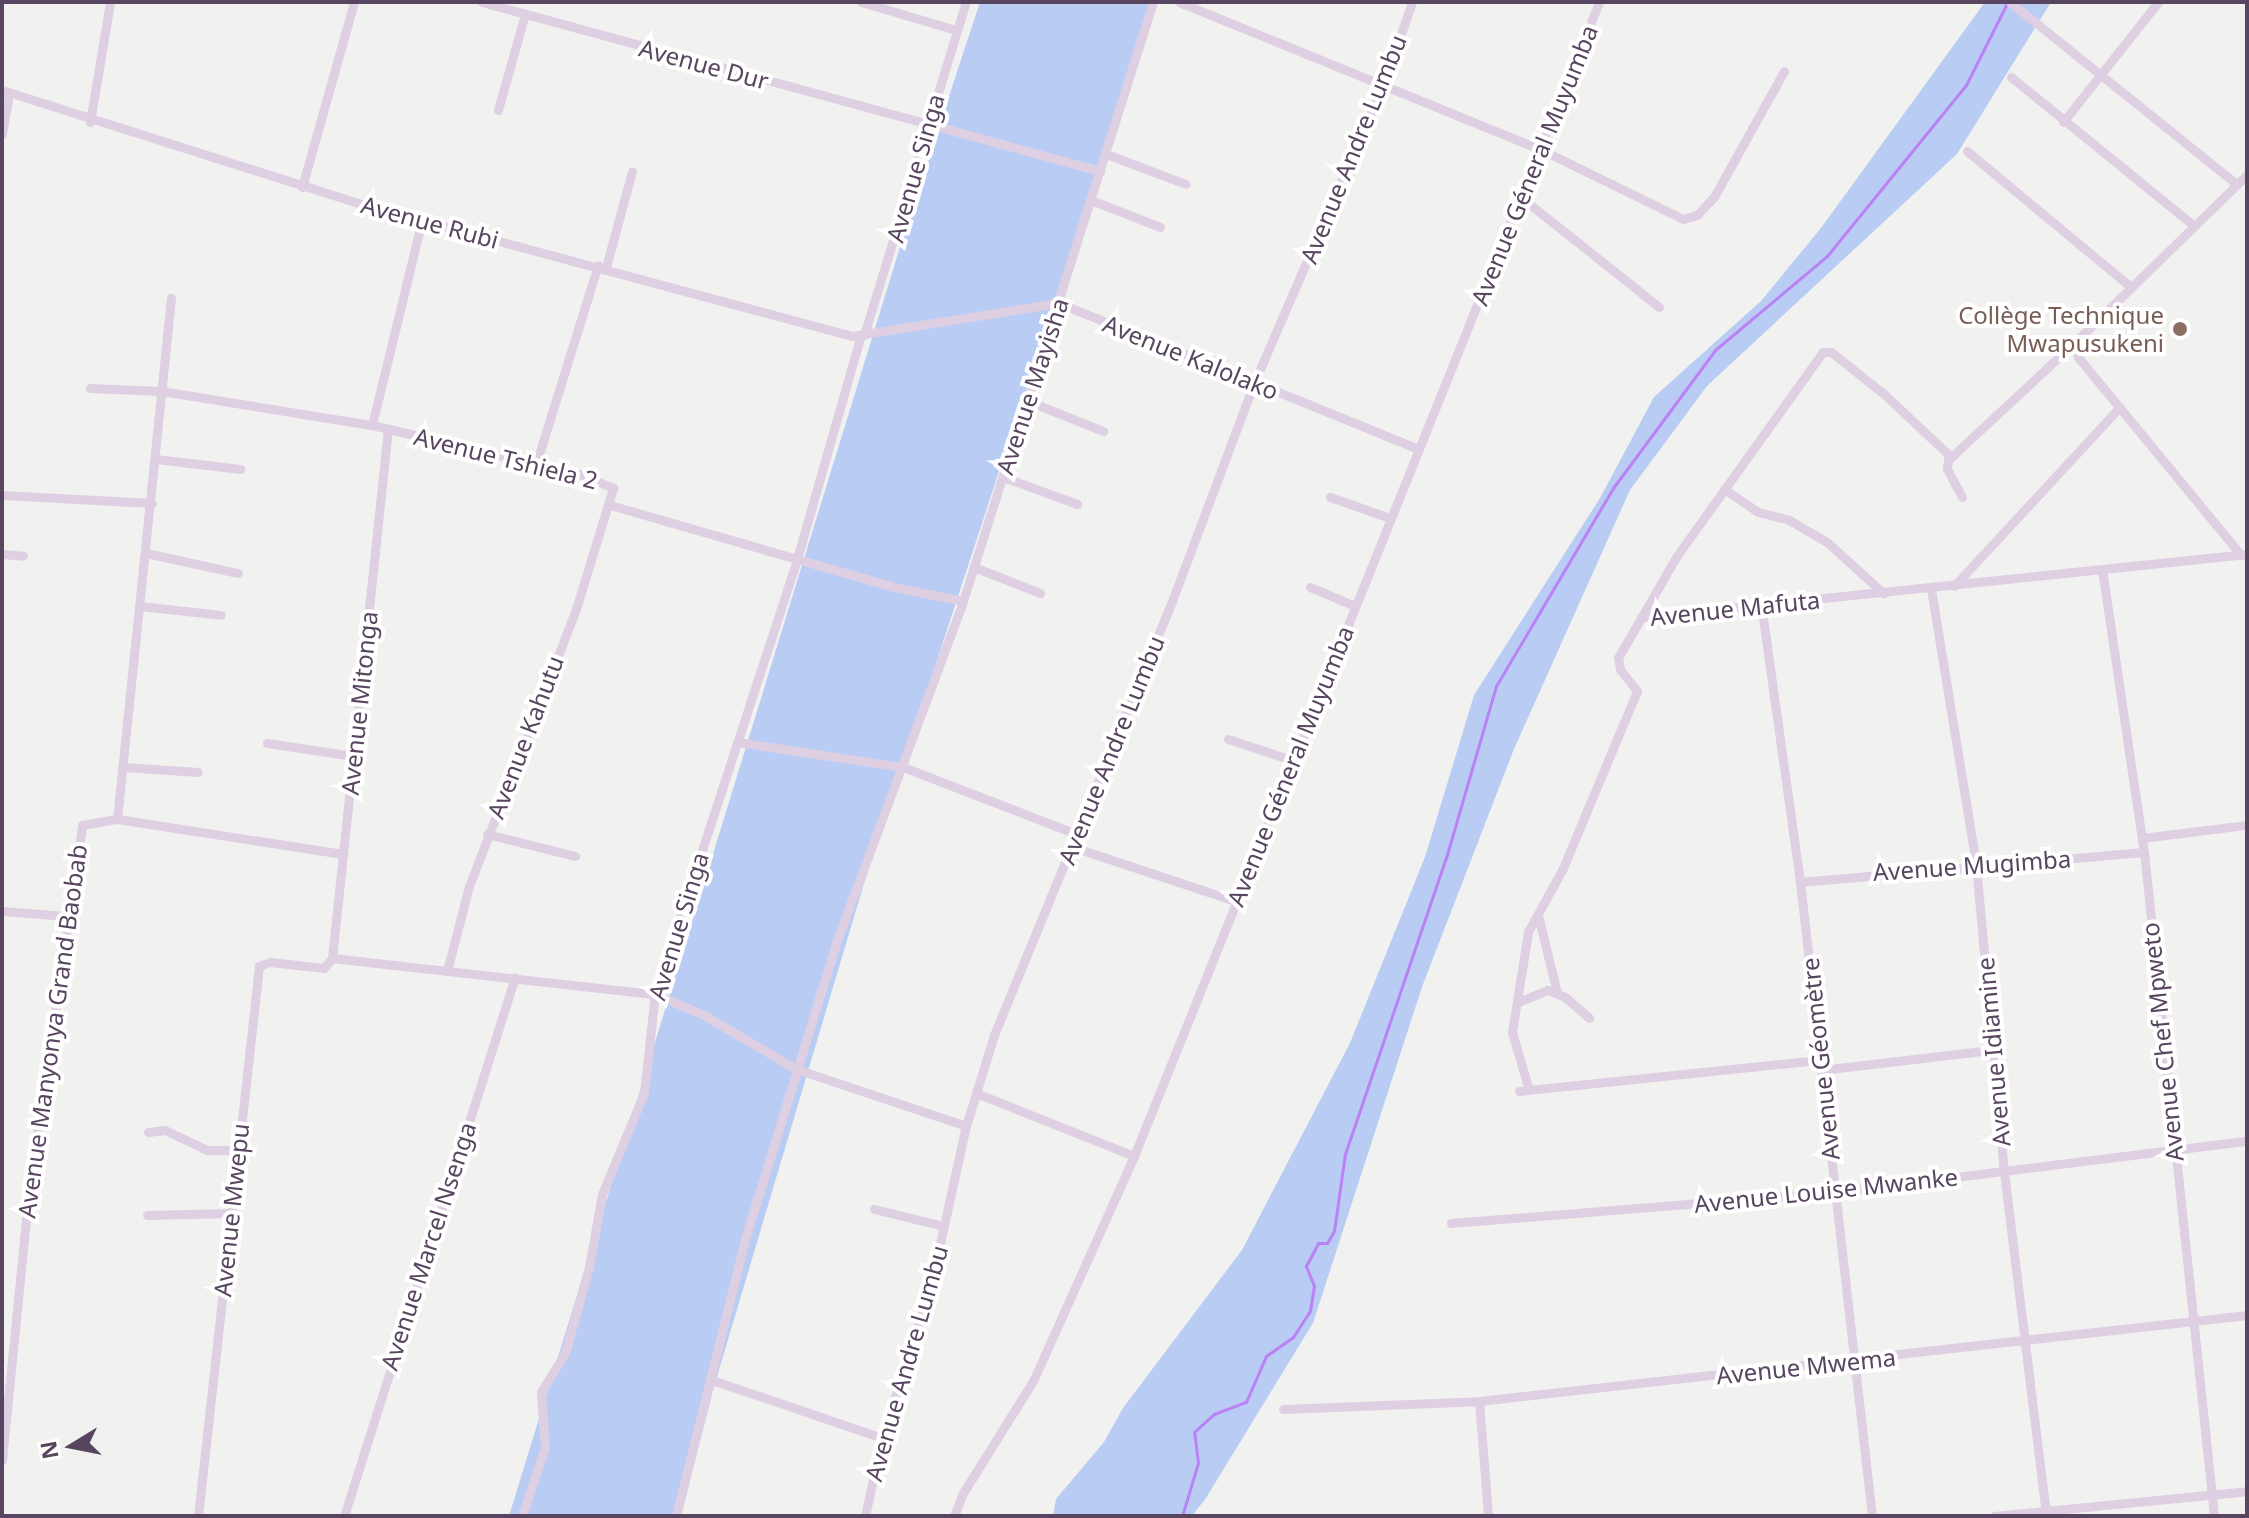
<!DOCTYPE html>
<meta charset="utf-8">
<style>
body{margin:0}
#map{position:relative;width:2249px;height:1518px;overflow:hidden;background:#f1f2ef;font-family:"Noto Sans",sans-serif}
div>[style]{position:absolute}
.green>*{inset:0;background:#b9cdf4}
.stream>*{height:3px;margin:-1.5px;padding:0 1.5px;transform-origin:1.5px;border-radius:1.5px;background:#ba82f5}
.minor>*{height:9px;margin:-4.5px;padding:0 4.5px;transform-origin:4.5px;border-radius:4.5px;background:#decfe3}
.dots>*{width:22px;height:22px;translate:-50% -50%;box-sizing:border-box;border:4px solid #fff;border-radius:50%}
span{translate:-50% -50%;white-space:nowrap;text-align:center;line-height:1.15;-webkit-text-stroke:8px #fff;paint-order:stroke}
.street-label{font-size:24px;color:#58455f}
.education-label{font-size:24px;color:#785e54}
.right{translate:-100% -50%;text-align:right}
.frame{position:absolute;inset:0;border:4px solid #58455f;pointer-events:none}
.north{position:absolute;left:32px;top:1406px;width:80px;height:80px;-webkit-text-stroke:6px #fff;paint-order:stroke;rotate:260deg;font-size:22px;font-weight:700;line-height:32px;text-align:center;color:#58455f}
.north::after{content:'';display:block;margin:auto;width:28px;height:36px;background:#58455f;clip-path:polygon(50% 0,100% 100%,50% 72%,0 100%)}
</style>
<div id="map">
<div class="green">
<i style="clip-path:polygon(980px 2px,1153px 2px,865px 880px,713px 1390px,681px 1516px,509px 1516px,909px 218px)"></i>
<i style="clip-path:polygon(1985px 2px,2051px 2px,1957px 154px,1707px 386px,1630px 490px,1514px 749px,1422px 987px,1313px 1323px,1206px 1498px,1192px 1516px,1053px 1516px,1056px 1499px,1104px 1442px,1123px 1408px,1242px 1250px,1350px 1043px,1425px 857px,1474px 695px,1600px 498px,1654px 397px,1761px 301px,1821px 228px)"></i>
</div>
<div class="stream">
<i style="left:1182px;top:1516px;width:55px;rotate:-73.2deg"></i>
<i style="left:1198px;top:1463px;width:31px;rotate:-97deg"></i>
<i style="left:1194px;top:1432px;width:27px;rotate:-42deg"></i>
<i style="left:1214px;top:1414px;width:34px;rotate:-21deg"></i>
<i style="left:1246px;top:1402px;width:50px;rotate:-66.5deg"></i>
<i style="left:1266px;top:1356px;width:33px;rotate:-35deg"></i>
<i style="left:1293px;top:1337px;width:31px;rotate:-57deg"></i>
<i style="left:1310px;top:1311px;width:25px;rotate:-81deg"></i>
<i style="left:1314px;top:1286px;width:22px;rotate:-112deg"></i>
<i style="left:1306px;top:1266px;width:26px;rotate:-62deg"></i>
<i style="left:1318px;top:1243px;width:9px"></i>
<i style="left:1327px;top:1243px;width:14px;rotate:-60deg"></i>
<i style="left:1334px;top:1231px;width:78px;rotate:-81.9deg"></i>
<i style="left:1345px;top:1154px;width:313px;rotate:-71.2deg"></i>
<i style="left:1446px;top:858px;width:179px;rotate:-73.8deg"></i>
<i style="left:1496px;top:686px;width:230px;rotate:-59.4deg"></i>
<i style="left:1613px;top:488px;width:172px;rotate:-53.5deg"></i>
<i style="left:1715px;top:350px;width:146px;rotate:-40deg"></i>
<i style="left:1827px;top:256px;width:220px;rotate:-50.9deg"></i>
<i style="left:1966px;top:85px;width:92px;rotate:-63.4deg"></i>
</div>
<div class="minor">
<i style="left:482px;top:2px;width:641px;rotate:15.29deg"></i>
<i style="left:861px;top:2px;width:99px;rotate:16.4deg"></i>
<i style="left:1179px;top:2px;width:392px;rotate:22.2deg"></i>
<i style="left:1542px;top:150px;width:157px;rotate:26.1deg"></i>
<i style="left:1683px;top:219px;width:15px;rotate:-16deg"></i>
<i style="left:1697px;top:215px;width:25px;rotate:-47deg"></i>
<i style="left:1714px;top:197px;width:144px;rotate:-60.9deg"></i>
<i style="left:2010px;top:2px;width:289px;rotate:38.8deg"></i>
<i style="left:2011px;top:77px;width:235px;rotate:39.1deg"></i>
<i style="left:2px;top:90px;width:377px;rotate:17.6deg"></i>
<i style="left:361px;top:204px;width:508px;rotate:15.05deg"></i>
<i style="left:852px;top:336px;width:210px;rotate:-9.1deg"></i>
<i style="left:1059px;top:303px;width:388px;rotate:22.1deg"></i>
<i style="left:498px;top:110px;width:100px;rotate:-74.3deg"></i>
<i style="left:90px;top:122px;width:122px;rotate:-80.5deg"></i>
<i style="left:2063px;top:122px;width:153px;rotate:-51.6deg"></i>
<i style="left:2px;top:134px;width:41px;rotate:-80.1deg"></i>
<i style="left:1967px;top:151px;width:213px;rotate:39.7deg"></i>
<i style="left:1106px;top:154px;width:85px;rotate:20.6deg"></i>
<i style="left:302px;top:187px;width:192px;rotate:-74.3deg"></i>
<i style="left:1522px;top:198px;width:175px;rotate:38.5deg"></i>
<i style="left:1091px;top:200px;width:74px;rotate:21.4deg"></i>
<i style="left:606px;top:267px;width:99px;rotate:-74.8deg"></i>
<i style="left:864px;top:335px;width:348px;rotate:-73deg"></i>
<i style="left:90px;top:388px;width:71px;rotate:2.4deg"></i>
<i style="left:161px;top:391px;width:214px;rotate:9.2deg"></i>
<i style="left:372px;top:425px;width:213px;rotate:13.3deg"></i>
<i style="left:579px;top:474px;width:37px;rotate:22deg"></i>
<i style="left:613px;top:488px;width:127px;rotate:107deg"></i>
<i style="left:576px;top:609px;width:297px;rotate:111.1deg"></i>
<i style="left:469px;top:886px;width:88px;rotate:104.5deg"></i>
<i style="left:1028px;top:401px;width:81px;rotate:21.8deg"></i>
<i style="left:372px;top:425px;width:211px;rotate:-76.3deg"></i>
<i style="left:156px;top:459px;width:85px;rotate:6.8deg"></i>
<i style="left:536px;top:464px;width:208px;rotate:-72.7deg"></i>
<i style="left:1003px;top:477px;width:79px;rotate:20deg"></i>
<i style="left:1724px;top:489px;width:41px;rotate:34.1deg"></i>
<i style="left:1758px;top:512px;width:32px;rotate:14deg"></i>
<i style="left:1789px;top:520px;width:44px;rotate:30.1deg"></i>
<i style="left:1827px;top:542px;width:76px;rotate:42.3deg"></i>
<i style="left:2px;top:495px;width:150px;rotate:3.1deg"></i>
<i style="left:1330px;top:497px;width:64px;rotate:19.3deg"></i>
<i style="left:1962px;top:497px;width:32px;rotate:-118deg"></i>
<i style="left:1947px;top:469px;width:9px;rotate:-84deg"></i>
<i style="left:1948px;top:460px;width:172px;rotate:-42.9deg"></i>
<i style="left:610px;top:505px;width:296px;rotate:16.1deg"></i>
<i style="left:894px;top:587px;width:70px;rotate:11.5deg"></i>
<i style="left:146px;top:553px;width:94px;rotate:12.3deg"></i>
<i style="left:2px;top:554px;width:21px;rotate:5deg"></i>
<i style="left:2241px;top:555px;width:256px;rotate:-129.5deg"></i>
<i style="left:2078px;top:357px;width:15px;rotate:-106deg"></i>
<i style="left:2074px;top:343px;width:241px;rotate:-44.2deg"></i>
<i style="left:974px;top:567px;width:71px;rotate:21.5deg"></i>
<i style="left:2102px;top:569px;width:286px;rotate:81.6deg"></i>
<i style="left:2144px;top:852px;width:668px;rotate:83.98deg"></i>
<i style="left:1954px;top:586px;width:244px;rotate:-47.2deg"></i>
<i style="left:1310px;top:587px;width:49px;rotate:22.9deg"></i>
<i style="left:1931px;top:589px;width:280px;rotate:80.7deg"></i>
<i style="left:1976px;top:865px;width:308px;rotate:84.8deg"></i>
<i style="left:2004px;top:1172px;width:347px;rotate:83deg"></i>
<i style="left:1761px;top:604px;width:281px;rotate:82deg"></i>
<i style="left:1800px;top:882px;width:638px;rotate:83.52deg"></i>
<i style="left:140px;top:606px;width:81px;rotate:6.3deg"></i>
<i style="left:1641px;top:617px;width:609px;rotate:-5.94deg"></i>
<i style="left:1228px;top:739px;width:67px;rotate:18.2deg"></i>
<i style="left:737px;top:742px;width:168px;rotate:8.6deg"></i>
<i style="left:903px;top:767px;width:186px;rotate:21.1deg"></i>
<i style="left:267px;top:743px;width:87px;rotate:8.6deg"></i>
<i style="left:123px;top:767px;width:75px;rotate:3.8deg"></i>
<i style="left:117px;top:819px;width:524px;rotate:-84.08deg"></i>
<i style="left:487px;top:834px;width:91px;rotate:14deg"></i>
<i style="left:2142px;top:838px;width:106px;rotate:-7.1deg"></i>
<i style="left:1073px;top:847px;width:171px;rotate:18.4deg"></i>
<i style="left:1800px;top:882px;width:345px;rotate:-5deg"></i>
<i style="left:2px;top:911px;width:63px;rotate:4.5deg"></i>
<i style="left:1538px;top:915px;width:80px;rotate:76.3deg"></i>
<i style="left:332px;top:958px;width:325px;rotate:6.4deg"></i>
<i style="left:655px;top:994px;width:53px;rotate:23.2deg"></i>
<i style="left:704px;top:1015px;width:107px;rotate:30.4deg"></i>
<i style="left:796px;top:1069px;width:179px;rotate:18.5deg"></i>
<i style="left:1518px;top:1002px;width:32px;rotate:-22deg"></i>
<i style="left:1548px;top:990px;width:18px;rotate:22deg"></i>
<i style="left:1565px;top:997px;width:32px;rotate:41deg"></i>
<i style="left:1821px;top:1070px;width:171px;rotate:-6.7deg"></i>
<i style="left:1529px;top:1090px;width:60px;rotate:-106.3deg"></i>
<i style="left:1512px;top:1032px;width:101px;rotate:-80.9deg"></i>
<i style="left:1528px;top:932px;width:73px;rotate:-61.3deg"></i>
<i style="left:1563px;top:868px;width:192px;rotate:-67.3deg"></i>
<i style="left:1637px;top:691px;width:28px;rotate:-128deg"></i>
<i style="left:1620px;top:669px;width:11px;rotate:-100deg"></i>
<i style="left:1618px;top:658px;width:116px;rotate:-60.1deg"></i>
<i style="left:1676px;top:557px;width:252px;rotate:-54.4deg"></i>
<i style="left:1823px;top:352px;width:8px"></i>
<i style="left:1831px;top:352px;width:68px;rotate:38.4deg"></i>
<i style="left:1884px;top:394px;width:92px;rotate:43.2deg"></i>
<i style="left:1519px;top:1091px;width:303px;rotate:-5.9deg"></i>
<i style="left:976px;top:1093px;width:170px;rotate:21.7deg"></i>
<i style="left:148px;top:1132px;width:17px;rotate:-7deg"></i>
<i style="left:165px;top:1130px;width:47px;rotate:25.5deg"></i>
<i style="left:207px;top:1150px;width:31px"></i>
<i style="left:874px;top:1209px;width:72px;rotate:13.7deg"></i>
<i style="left:147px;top:1215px;width:84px;rotate:-1.4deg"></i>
<i style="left:1451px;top:1223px;width:385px;rotate:-4.6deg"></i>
<i style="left:1835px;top:1192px;width:415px;rotate:-7.1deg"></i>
<i style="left:712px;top:1380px;width:180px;rotate:18.8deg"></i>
<i style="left:1479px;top:1401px;width:115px;rotate:85.5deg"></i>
<i style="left:1283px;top:1409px;width:196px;rotate:-2.3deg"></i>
<i style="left:1479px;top:1401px;width:773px;rotate:-6.39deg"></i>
<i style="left:2px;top:1460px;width:272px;rotate:-84.3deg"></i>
<i style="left:29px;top:1189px;width:368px;rotate:-81.7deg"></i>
<i style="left:82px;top:825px;width:36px;rotate:-10deg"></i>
<i style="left:117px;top:819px;width:229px;rotate:8.8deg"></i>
<i style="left:198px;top:1516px;width:553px;rotate:-83.67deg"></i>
<i style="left:259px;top:966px;width:12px;rotate:-20deg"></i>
<i style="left:270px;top:962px;width:54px;rotate:6.3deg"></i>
<i style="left:324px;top:968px;width:13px;rotate:-51deg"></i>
<i style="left:332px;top:958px;width:532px;rotate:-83.96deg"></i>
<i style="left:344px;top:1516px;width:565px;rotate:-72.4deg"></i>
<i style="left:522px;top:1516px;width:73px;rotate:-71.6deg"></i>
<i style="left:545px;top:1447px;width:55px;rotate:-94.2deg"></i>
<i style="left:541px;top:1392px;width:46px;rotate:-58.4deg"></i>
<i style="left:565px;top:1353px;width:89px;rotate:-74.4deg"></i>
<i style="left:589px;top:1267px;width:74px;rotate:-79.9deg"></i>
<i style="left:602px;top:1194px;width:109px;rotate:-67.4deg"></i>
<i style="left:644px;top:1093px;width:100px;rotate:-83.7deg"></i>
<i style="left:655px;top:994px;width:458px;rotate:-71.9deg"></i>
<i style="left:797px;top:559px;width:233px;rotate:-74.1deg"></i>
<i style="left:676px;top:1516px;width:289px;rotate:-76deg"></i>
<i style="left:746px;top:1236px;width:307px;rotate:-72.9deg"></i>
<i style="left:836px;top:943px;width:365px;rotate:-69.6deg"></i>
<i style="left:963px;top:601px;width:628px;rotate:-72.4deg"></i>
<i style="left:865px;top:1516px;width:80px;rotate:-77.7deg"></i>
<i style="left:882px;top:1438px;width:166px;rotate:-72.4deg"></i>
<i style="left:932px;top:1280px;width:158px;rotate:-77.6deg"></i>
<i style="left:966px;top:1126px;width:95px;rotate:-72.9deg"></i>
<i style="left:994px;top:1035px;width:461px;rotate:-67.7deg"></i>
<i style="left:1169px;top:609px;width:241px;rotate:-69.4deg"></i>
<i style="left:1254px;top:383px;width:325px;rotate:-66.6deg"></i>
<i style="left:1383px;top:85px;width:88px;rotate:-70.7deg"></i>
<i style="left:954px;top:1516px;width:25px;rotate:-69deg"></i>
<i style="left:963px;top:1493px;width:132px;rotate:-58deg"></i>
<i style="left:1033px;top:1381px;width:247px;rotate:-65.8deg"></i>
<i style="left:1134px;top:1156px;width:1244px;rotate:-68.05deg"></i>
<i style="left:1994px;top:1516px;width:254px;rotate:-5.6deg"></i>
</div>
<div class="dots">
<i style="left:2180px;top:329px;background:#8d6e63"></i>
</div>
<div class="street-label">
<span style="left:704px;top:64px;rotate:15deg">Avenue Dur</span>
<span style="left:1353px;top:149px;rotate:-68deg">Avenue Andre Lumbu</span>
<span style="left:1534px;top:165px;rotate:-68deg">Avenue Géneral Muyumba</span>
<span style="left:915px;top:168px;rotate:-74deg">Avenue Singa</span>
<span style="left:430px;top:222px;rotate:15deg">Avenue Rubi</span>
<span style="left:1191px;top:357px;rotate:22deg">Avenue Kalolako</span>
<span style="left:1032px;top:386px;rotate:-72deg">Avenue Mayisha</span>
<span style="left:506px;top:458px;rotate:14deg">Avenue Tshiela 2</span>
<span style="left:1735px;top:608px;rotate:-6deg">Avenue Mafuta</span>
<span style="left:359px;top:703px;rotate:-84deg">Avenue Mitonga</span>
<span style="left:525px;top:737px;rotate:-69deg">Avenue Kahutu</span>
<span style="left:1111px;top:750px;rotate:-68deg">Avenue Andre Lumbu</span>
<span style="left:1290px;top:766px;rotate:-68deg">Avenue Géneral Muyumba</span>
<span style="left:1972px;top:865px;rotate:-4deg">Avenue Mugimba</span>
<span style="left:678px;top:926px;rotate:-73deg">Avenue Singa</span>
<span style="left:52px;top:1031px;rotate:-82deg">Avenue Manyonya Grand Baobab</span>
<span style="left:2162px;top:1042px;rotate:-96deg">Avenue Chef Mpweto</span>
<span style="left:1993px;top:1052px;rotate:-95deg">Avenue Idiamine</span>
<span style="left:1820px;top:1059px;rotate:-96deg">Avenue Géomètre</span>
<span style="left:1826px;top:1190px;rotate:-6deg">Avenue Louise Mwanke</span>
<span style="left:231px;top:1210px;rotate:-84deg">Avenue Mwepu</span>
<span style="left:428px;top:1246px;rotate:-72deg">Avenue Marcel Nsenga</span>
<span style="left:906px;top:1363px;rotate:-74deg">Avenue Andre Lumbu</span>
<span style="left:1806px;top:1366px;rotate:-6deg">Avenue Mwema</span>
</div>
<div class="education-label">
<span class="right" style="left:2164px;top:329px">Collège Technique<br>Mwapusukeni</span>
</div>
<div class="frame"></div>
<div class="north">N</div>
</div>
